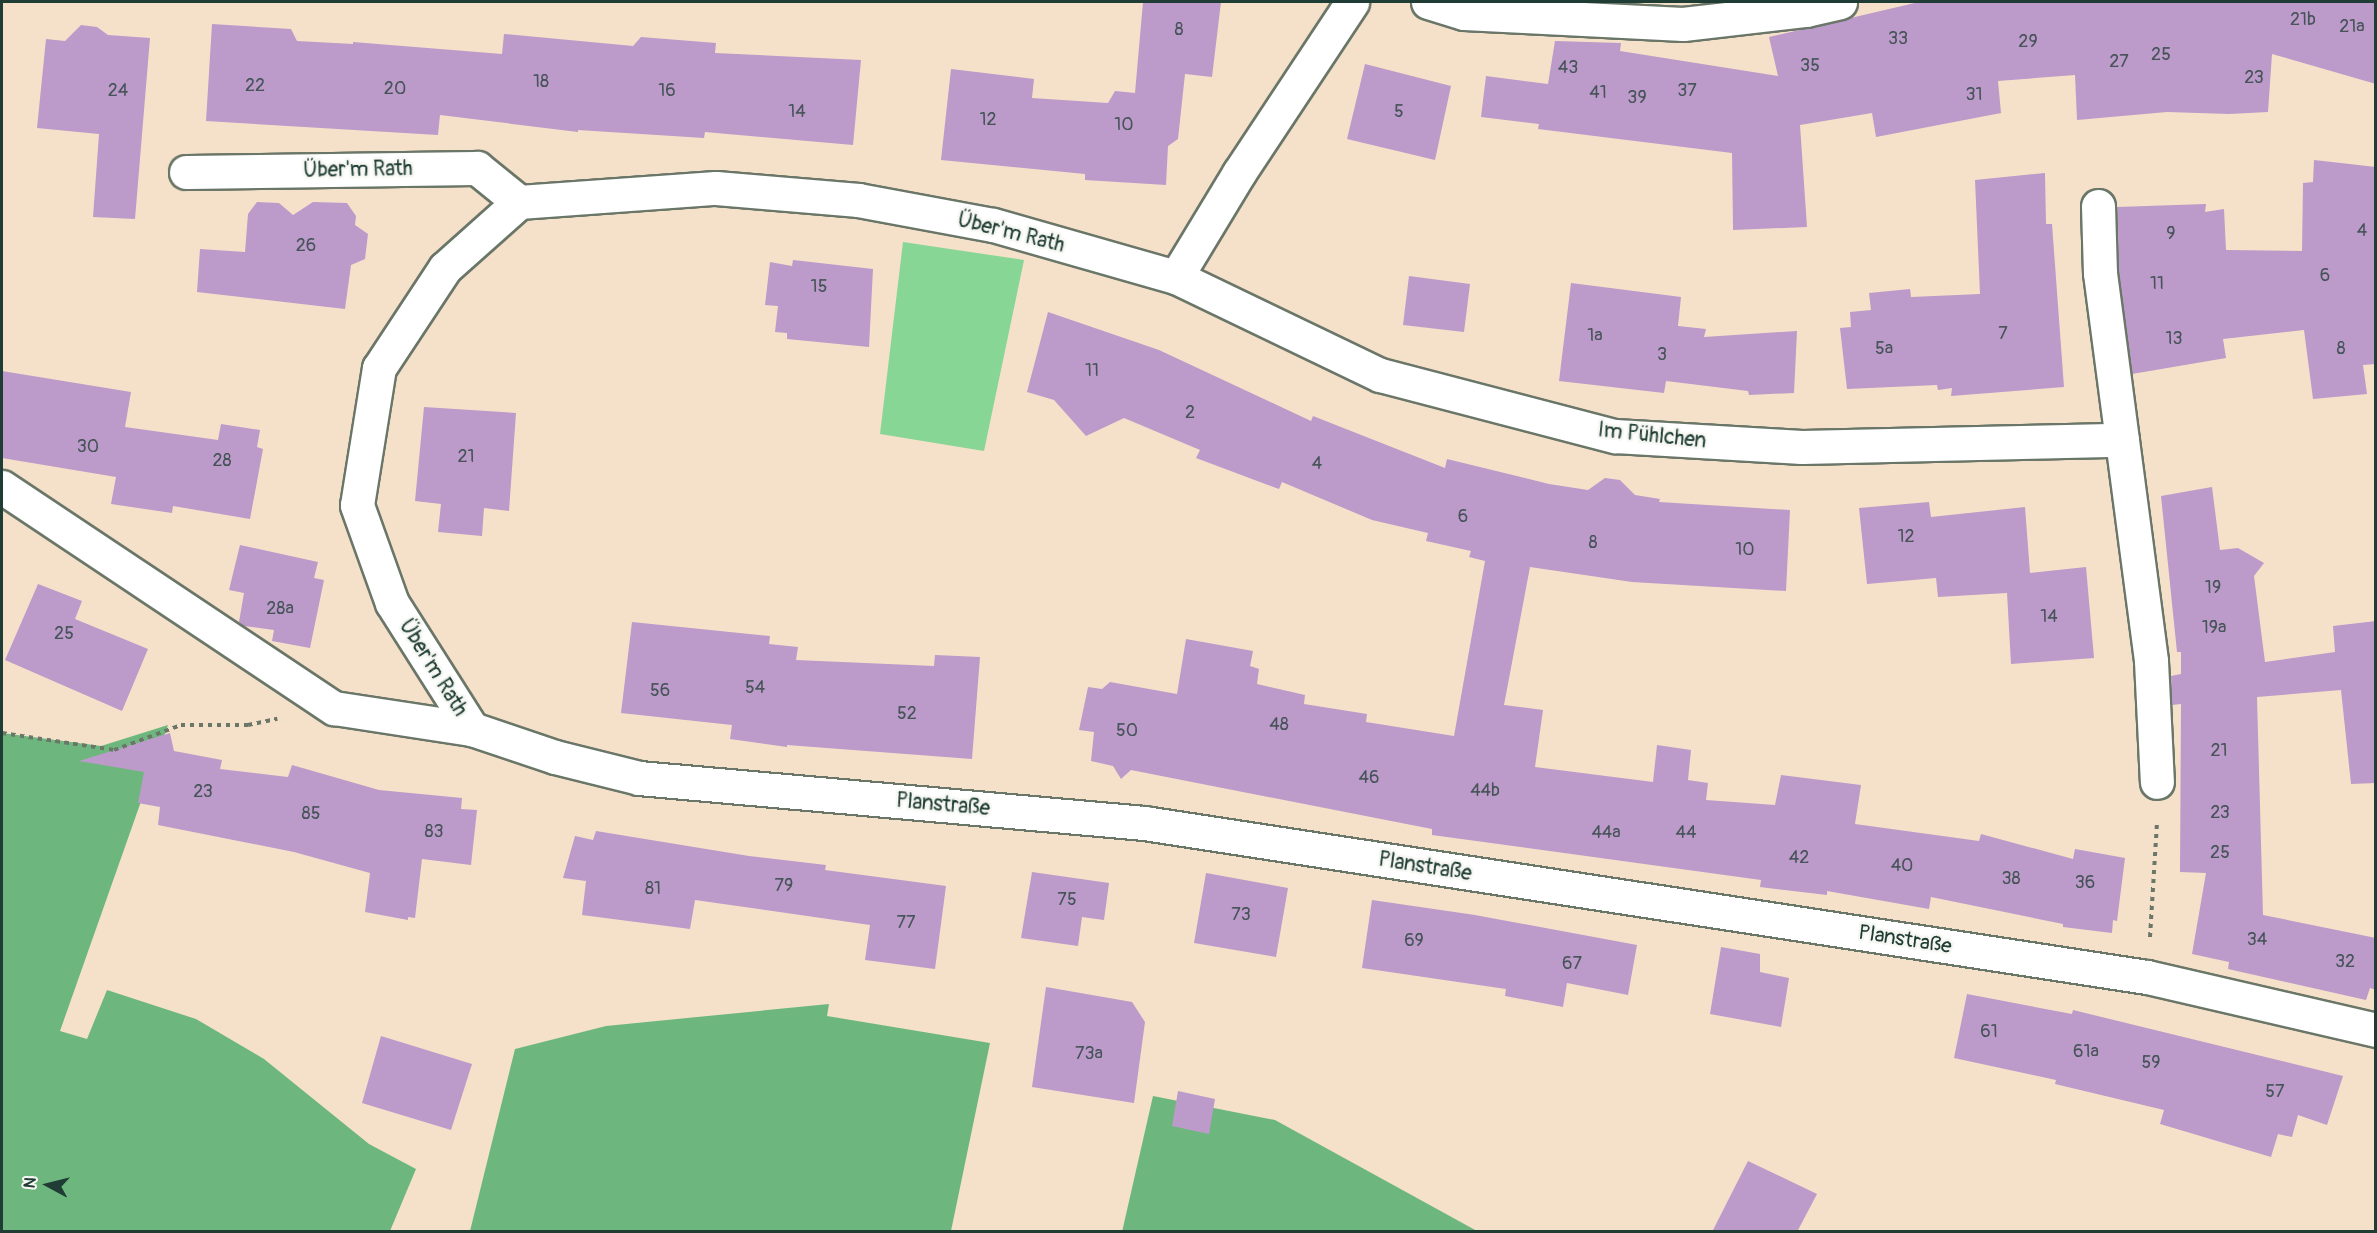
<!DOCTYPE html>
<meta charset="utf-8">
<style>
body{margin:0}
#map{position:relative;width:2377px;height:1233px;overflow:hidden;background:#f5e1ca;font-family:Pangolin,sans-serif}
div>[style]{position:absolute}
.green>*{inset:0;background:#87d695}
.forest>*{inset:0;background:#6db77e}
.building>*{inset:0;background:#bc9ac9}
.path>*{height:4px;margin-top:-2px;transform-origin:0;background:repeating-linear-gradient(90deg,#6a7668 0 4.5px,transparent 0 9px)}
.roads{filter:drop-shadow(2px 0 #6a7668) drop-shadow(-2px 0 #6a7668) drop-shadow(0 2px #6a7668) drop-shadow(0 -2px #6a7668)}
.minor>*{height:33px;margin:-16.5px;padding:0 16.5px;transform-origin:16.5px;border-radius:16.5px;background:#fff}
span{translate:-50% -50%;white-space:nowrap;text-align:center;line-height:1.15;-webkit-text-stroke:5px #f6f6f2;paint-order:stroke}
.number-label{font-size:18px;color:#465459}
.number-label span{-webkit-text-stroke-width:0}
.street-label{font-size:21px;color:#1f3d34}
.frame{position:absolute;inset:0;border:3px solid #1f3d34;pointer-events:none}
.north{position:absolute;left:18px;top:1155px;width:60px;height:60px;-webkit-text-stroke:4px #f6f6f2;paint-order:stroke;rotate:277deg;font-size:16px;font-weight:700;line-height:24px;text-align:center;color:#1f3d34}
.north::after{content:'';display:block;margin:auto;width:21px;height:27px;background:#1f3d34;clip-path:polygon(50% 0,100% 100%,50% 72%,0 100%)}
</style>
<div id="map">
<div class="green">
<i style="clip-path:polygon(903px 242px,1024px 260px,984px 451px,880px 434px)"></i>
</div>
<div class="forest">
<i style="clip-path:polygon(168px 725px,60px 1031px,87px 1039px,107px 990px,196px 1019px,264px 1059px,369px 1144px,416px 1169px,390px 1231px,2px 1232px,2px 733px,101px 746px)"></i>
<i style="clip-path:polygon(829px 1004px,827px 1016px,990px 1043px,951px 1231px,470px 1231px,515px 1049px,606px 1026px)"></i>
<i style="clip-path:polygon(1153px 1096px,1275px 1120px,1477px 1231px,1122px 1232px)"></i>
</div>
<div class="building">
<i style="clip-path:polygon(1143px 2px,1221px 2px,1212px 77px,1185px 74px,1178px 139px,1168px 146px,1166px 185px,1085px 180px,1085px 174px,941px 160px,951px 69px,1034px 79px,1032px 98px,1108px 103px,1115px 91px,1135px 93px)"></i>
<i style="clip-path:polygon(1919px 2px,2376px 2px,2376px 84px,2272px 54px,2268px 112px,2229px 114px,2167px 112px,2077px 120px,2075px 75px,1998px 81px,2001px 113px,1876px 137px,1872px 113px,1800px 125px,1807px 227px,1733px 230px,1732px 153px,1538px 129px,1539px 124px,1481px 117px,1486px 76px,1548px 84px,1555px 41px,1621px 43px,1620px 51px,1778px 76px,1769px 37px)"></i>
<i style="clip-path:polygon(212px 24px,291px 29px,297px 41px,353px 44px,353px 42px,502px 54px,504px 34px,633px 46px,641px 37px,716px 43px,715px 53px,861px 60px,853px 145px,705px 132px,704px 138px,578px 130px,578px 132px,440px 115px,438px 135px,206px 121px)"></i>
<i style="clip-path:polygon(81px 25px,97px 27px,108px 35px,150px 38px,135px 219px,93px 217px,99px 134px,37px 128px,46px 39px,65px 41px)"></i>
<i style="clip-path:polygon(1365px 64px,1451px 86px,1435px 160px,1347px 139px)"></i>
<i style="clip-path:polygon(2314px 160px,2376px 167px,2376px 364px,2363px 365px,2367px 394px,2313px 399px,2304px 330px,2223px 339px,2226px 358px,2132px 374px,2119px 272px,2117px 207px,2206px 204px,2205px 212px,2224px 209px,2226px 250px,2302px 251px,2303px 183px,2313px 182px)"></i>
<i style="clip-path:polygon(2045px 173px,2046px 224px,2052px 224px,2064px 387px,1951px 396px,1952px 388px,1938px 390px,1937px 385px,1847px 389px,1840px 328px,1851px 327px,1850px 312px,1871px 310px,1869px 293px,1910px 289px,1911px 297px,1980px 294px,1975px 180px)"></i>
<i style="clip-path:polygon(257px 202px,279px 203px,293px 215px,313px 202px,347px 203px,356px 216px,355px 225px,368px 234px,365px 259px,351px 265px,345px 309px,197px 292px,200px 249px,245px 252px,248px 214px)"></i>
<i style="clip-path:polygon(793px 260px,873px 269px,869px 347px,787px 339px,787px 333px,775px 332px,778px 306px,765px 305px,770px 262px,792px 266px)"></i>
<i style="clip-path:polygon(1409px 276px,1470px 284px,1464px 332px,1403px 325px)"></i>
<i style="clip-path:polygon(1571px 283px,1681px 297px,1678px 326px,1706px 329px,1704px 337px,1797px 331px,1794px 393px,1749px 395px,1748px 391px,1666px 381px,1664px 393px,1559px 381px)"></i>
<i style="clip-path:polygon(1048px 312px,1159px 350px,1311px 421px,1313px 416px,1445px 468px,1447px 459px,1549px 484px,1588px 490px,1605px 478px,1620px 480px,1635px 495px,1660px 499px,1659px 502px,1790px 510px,1786px 591px,1632px 582px,1530px 567px,1504px 705px,1543px 710px,1535px 767px,1653px 782px,1657px 745px,1691px 750px,1688px 780px,1708px 783px,1706px 800px,1775px 805px,1781px 775px,1861px 785px,1855px 824px,1979px 841px,1981px 834px,2073px 859px,2075px 849px,2125px 858px,2117px 921px,2113px 920px,2112px 933px,2063px 927px,2063px 924px,1931px 897px,1929px 909px,1827px 891px,1827px 895px,1760px 887px,1761px 880px,1432px 835px,1432px 829px,1131px 770px,1121px 779px,1113px 766px,1091px 761px,1094px 732px,1079px 730px,1088px 687px,1102px 689px,1110px 682px,1177px 694px,1186px 639px,1253px 651px,1250px 666px,1259px 669px,1257px 684px,1305px 695px,1304px 704px,1367px 714px,1366px 722px,1454px 736px,1485px 561px,1469px 557px,1471px 551px,1426px 541px,1428px 533px,1372px 520px,1282px 482px,1279px 489px,1196px 458px,1200px 450px,1124px 418px,1086px 436px,1054px 400px,1027px 392px)"></i>
<i style="clip-path:polygon(2px 371px,131px 392px,125px 427px,218px 440px,221px 424px,260px 430px,257px 447px,263px 449px,250px 519px,173px 506px,172px 513px,111px 504px,116px 477px,2px 458px)"></i>
<i style="clip-path:polygon(424px 407px,516px 413px,509px 511px,484px 508px,482px 536px,438px 532px,441px 504px,415px 501px)"></i>
<i style="clip-path:polygon(2212px 487px,2220px 550px,2238px 548px,2264px 563px,2254px 576px,2265px 662px,2335px 652px,2333px 626px,2376px 621px,2376px 783px,2351px 784px,2341px 690px,2257px 697px,2263px 915px,2376px 938px,2376px 990px,2370px 988px,2366px 1000px,2228px 969px,2229px 962px,2192px 954px,2206px 873px,2180px 872px,2181px 704px,2172px 705px,2171px 676px,2181px 674px,2181px 652px,2177px 652px,2161px 496px)"></i>
<i style="clip-path:polygon(1929px 502px,1931px 517px,2025px 507px,2030px 573px,2086px 567px,2094px 658px,2011px 664px,2007px 593px,1938px 597px,1936px 578px,1867px 584px,1859px 508px)"></i>
<i style="clip-path:polygon(240px 545px,318px 562px,314px 578px,324px 580px,310px 648px,272px 641px,274px 630px,244px 626px,239px 622px,244px 593px,229px 590px)"></i>
<i style="clip-path:polygon(38px 584px,82px 601px,75px 619px,148px 649px,122px 711px,5px 660px)"></i>
<i style="clip-path:polygon(632px 622px,770px 636px,769px 644px,798px 647px,796px 660px,934px 666px,935px 655px,980px 657px,972px 759px,787px 745px,787px 747px,730px 739px,732px 725px,621px 713px)"></i>
<i style="clip-path:polygon(170px 733px,174px 751px,222px 760px,220px 769px,288px 777px,292px 765px,379px 790px,462px 798px,461px 809px,477px 810px,471px 865px,422px 859px,415px 918px,408px 917px,408px 920px,365px 912px,370px 873px,294px 852px,158px 825px,160px 807px,138px 803px,144px 772px,79px 761px)"></i>
<i style="clip-path:polygon(596px 831px,749px 856px,826px 865px,825px 870px,946px 886px,935px 969px,865px 960px,870px 925px,695px 900px,690px 929px,582px 915px,586px 881px,563px 878px,575px 836px,593px 840px)"></i>
<i style="clip-path:polygon(1032px 872px,1109px 883px,1104px 920px,1082px 917px,1078px 946px,1021px 938px)"></i>
<i style="clip-path:polygon(1206px 873px,1288px 888px,1276px 957px,1194px 943px)"></i>
<i style="clip-path:polygon(1372px 900px,1475px 915px,1637px 945px,1628px 995px,1567px 983px,1563px 1007px,1505px 996px,1506px 989px,1362px 968px)"></i>
<i style="clip-path:polygon(1721px 947px,1760px 954px,1760px 972px,1789px 978px,1781px 1027px,1710px 1014px)"></i>
<i style="clip-path:polygon(1046px 987px,1132px 1002px,1145px 1022px,1134px 1103px,1032px 1087px)"></i>
<i style="clip-path:polygon(1967px 994px,2072px 1014px,2073px 1010px,2343px 1076px,2327px 1125px,2298px 1115px,2292px 1137px,2278px 1134px,2271px 1157px,2160px 1124px,2164px 1110px,2055px 1084px,2056px 1080px,1954px 1058px)"></i>
<i style="clip-path:polygon(381px 1036px,472px 1064px,451px 1130px,362px 1103px)"></i>
<i style="clip-path:polygon(1178px 1091px,1215px 1099px,1209px 1134px,1172px 1126px)"></i>
<i style="clip-path:polygon(1748px 1161px,1817px 1194px,1797px 1232px,1712px 1232px)"></i>
</div>
<div class="path">
<i style="left:2px;top:733px;width:113px;rotate:8.6deg"></i>
<i style="left:114px;top:750px;width:72px;rotate:-20.5deg"></i>
<i style="left:181px;top:725px;width:67px"></i>
<i style="left:248px;top:725px;width:30px;rotate:-12deg"></i>
<i style="left:2150px;top:937px;width:115px;rotate:-86.5deg"></i>
</div>
<div class="roads">
<div class="minor">
<i style="left:1428px;top:2px;width:38px;rotate:17deg"></i>
<i style="left:1464px;top:13px;width:219px;rotate:2.9deg"></i>
<i style="left:1683px;top:24px;width:124px;rotate:-6.5deg"></i>
<i style="left:1806px;top:10px;width:35px;rotate:-13deg"></i>
<i style="left:186px;top:172px;width:291px;rotate:-0.8deg"></i>
<i style="left:477px;top:168px;width:54px;rotate:39deg"></i>
<i style="left:2098px;top:206px;width:67px;rotate:88.3deg"></i>
<i style="left:2100px;top:273px;width:391px;rotate:82.5deg"></i>
<i style="left:2151px;top:661px;width:121px;rotate:87.2deg"></i>
<i style="left:1176px;top:277px;width:122px;rotate:-58.8deg"></i>
<i style="left:1239px;top:173px;width:205px;rotate:-56.5deg"></i>
<i style="left:2px;top:487px;width:399px;rotate:33.7deg"></i>
<i style="left:334px;top:708px;width:140px;rotate:8.7deg"></i>
<i style="left:472px;top:729px;width:88px;rotate:18.6deg"></i>
<i style="left:555px;top:757px;width:87px;rotate:14deg"></i>
<i style="left:639px;top:778px;width:507px;rotate:5.09deg"></i>
<i style="left:1144px;top:823px;width:1015px;rotate:8.73deg"></i>
<i style="left:2147px;top:977px;width:235px;rotate:13deg"></i>
<i style="left:472px;top:729px;width:149px;rotate:-122.4deg"></i>
<i style="left:392px;top:603px;width:104px;rotate:-109.7deg"></i>
<i style="left:357px;top:505px;width:139px;rotate:-80.9deg"></i>
<i style="left:379px;top:368px;width:120px;rotate:-56.6deg"></i>
<i style="left:445px;top:268px;width:99px;rotate:-41.7deg"></i>
<i style="left:519px;top:202px;width:197px;rotate:-4.1deg"></i>
<i style="left:716px;top:188px;width:143px;rotate:4.8deg"></i>
<i style="left:858px;top:200px;width:137px;rotate:10.5deg"></i>
<i style="left:993px;top:225px;width:190px;rotate:15.9deg"></i>
<i style="left:1176px;top:277px;width:226px;rotate:25.7deg"></i>
<i style="left:1380px;top:375px;width:243px;rotate:14.6deg"></i>
<i style="left:1615px;top:436px;width:187px;rotate:3.4deg"></i>
<i style="left:1802px;top:447px;width:320px;rotate:-1.3deg"></i>
</div>
</div>
<div class="number-label">
<span style="left:2303px;top:20px">21b</span>
<span style="left:2352px;top:27px">21a</span>
<span style="left:1179px;top:30px">8</span>
<span style="left:1898px;top:39px">33</span>
<span style="left:2028px;top:42px">29</span>
<span style="left:2161px;top:55px">25</span>
<span style="left:2119px;top:62px">27</span>
<span style="left:1810px;top:66px">35</span>
<span style="left:1568px;top:68px">43</span>
<span style="left:2254px;top:78px">23</span>
<span style="left:541px;top:82px">18</span>
<span style="left:255px;top:86px">22</span>
<span style="left:395px;top:89px">20</span>
<span style="left:118px;top:91px">24</span>
<span style="left:667px;top:91px">16</span>
<span style="left:1687px;top:91px">37</span>
<span style="left:1598px;top:93px">41</span>
<span style="left:1974px;top:95px">31</span>
<span style="left:1637px;top:98px">39</span>
<span style="left:797px;top:112px">14</span>
<span style="left:1399px;top:112px">5</span>
<span style="left:988px;top:120px">12</span>
<span style="left:1124px;top:125px">10</span>
<span style="left:2362px;top:231px">4</span>
<span style="left:2171px;top:234px">9</span>
<span style="left:306px;top:246px">26</span>
<span style="left:2325px;top:276px">6</span>
<span style="left:2157px;top:284px">11</span>
<span style="left:819px;top:287px">15</span>
<span style="left:2003px;top:334px">7</span>
<span style="left:1595px;top:336px">1a</span>
<span style="left:2174px;top:339px">13</span>
<span style="left:1884px;top:349px">5a</span>
<span style="left:2341px;top:349px">8</span>
<span style="left:1662px;top:355px">3</span>
<span style="left:1092px;top:371px">11</span>
<span style="left:1190px;top:413px">2</span>
<span style="left:88px;top:447px">30</span>
<span style="left:466px;top:457px">21</span>
<span style="left:222px;top:461px">28</span>
<span style="left:1317px;top:464px">4</span>
<span style="left:1463px;top:517px">6</span>
<span style="left:1906px;top:537px">12</span>
<span style="left:1593px;top:543px">8</span>
<span style="left:1745px;top:550px">10</span>
<span style="left:2213px;top:588px">19</span>
<span style="left:280px;top:609px">28a</span>
<span style="left:2049px;top:617px">14</span>
<span style="left:2214px;top:628px">19a</span>
<span style="left:64px;top:634px">25</span>
<span style="left:755px;top:688px">54</span>
<span style="left:660px;top:691px">56</span>
<span style="left:907px;top:714px">52</span>
<span style="left:1279px;top:725px">48</span>
<span style="left:1127px;top:731px">50</span>
<span style="left:2219px;top:751px">21</span>
<span style="left:1369px;top:778px">46</span>
<span style="left:1485px;top:791px">44b</span>
<span style="left:203px;top:792px">23</span>
<span style="left:2220px;top:813px">23</span>
<span style="left:311px;top:814px">85</span>
<span style="left:434px;top:832px">83</span>
<span style="left:1606px;top:833px">44a</span>
<span style="left:1686px;top:833px">44</span>
<span style="left:2220px;top:853px">25</span>
<span style="left:1799px;top:858px">42</span>
<span style="left:1902px;top:866px">40</span>
<span style="left:2011px;top:879px">38</span>
<span style="left:2085px;top:883px">36</span>
<span style="left:784px;top:886px">79</span>
<span style="left:653px;top:889px">81</span>
<span style="left:1067px;top:900px">75</span>
<span style="left:1241px;top:915px">73</span>
<span style="left:906px;top:923px">77</span>
<span style="left:2257px;top:940px">34</span>
<span style="left:1414px;top:941px">69</span>
<span style="left:2345px;top:962px">32</span>
<span style="left:1572px;top:964px">67</span>
<span style="left:1989px;top:1032px">61</span>
<span style="left:2086px;top:1052px">61a</span>
<span style="left:1089px;top:1054px">73a</span>
<span style="left:2151px;top:1063px">59</span>
<span style="left:2275px;top:1092px">57</span>
</div>
<div class="street-label">
<span style="left:358px;top:170px;rotate:-1deg">Über'm Rath</span>
<span style="left:1011px;top:233px;rotate:14deg">Über'm Rath</span>
<span style="left:1652px;top:436px;rotate:6deg">Im Pühlchen</span>
<span style="left:433px;top:668px;rotate:58deg">Über'm Rath</span>
<span style="left:943px;top:805px;rotate:5deg">Planstraße</span>
<span style="left:1425px;top:867px;rotate:9deg">Planstraße</span>
<span style="left:1905px;top:940px;rotate:9deg">Planstraße</span>
</div>
<div class="frame"></div>
<div class="north">N</div>
</div>
